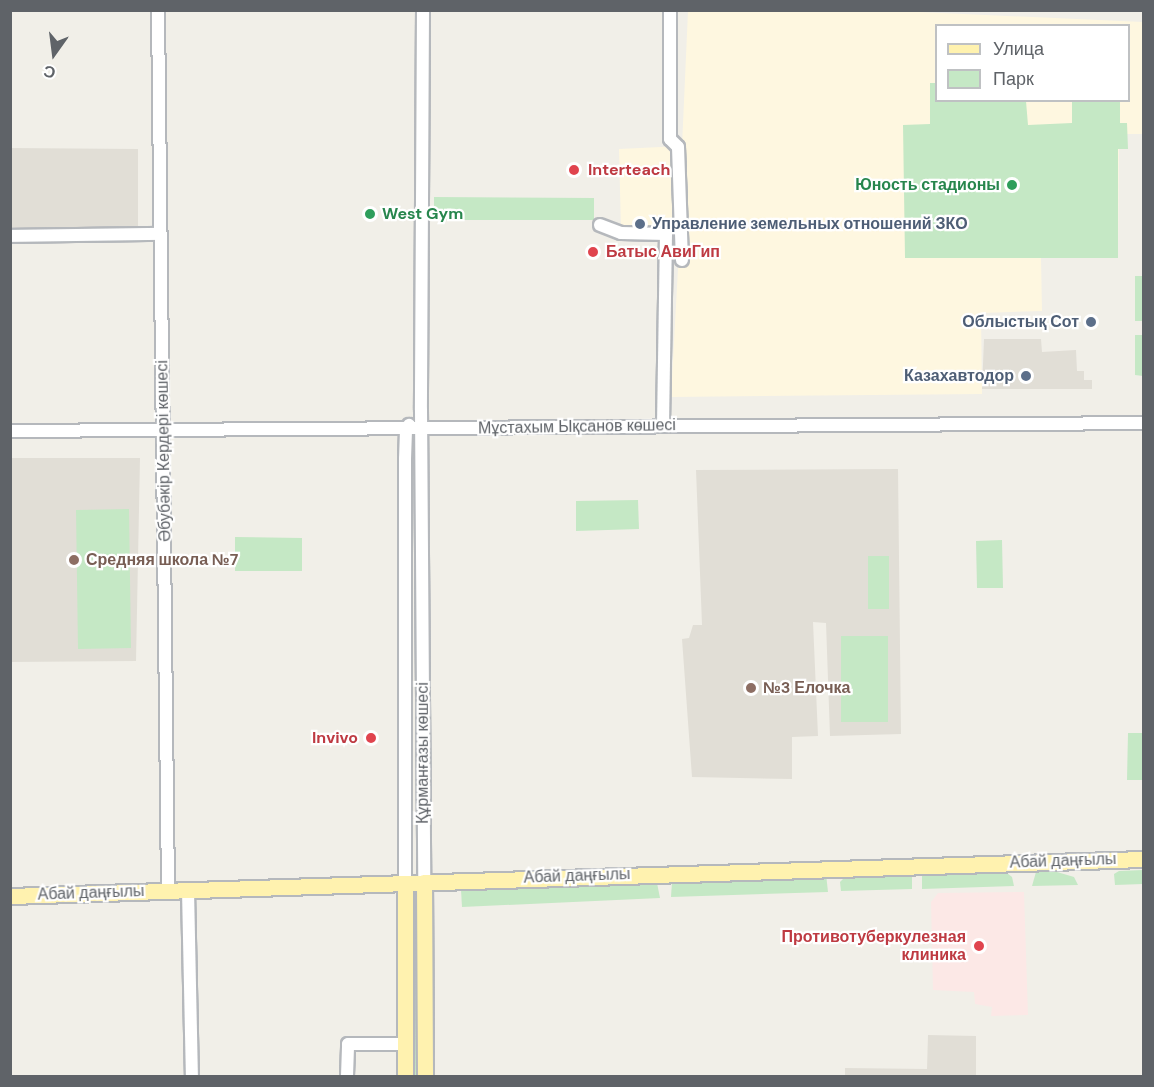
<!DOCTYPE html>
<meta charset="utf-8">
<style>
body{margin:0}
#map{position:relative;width:1154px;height:1087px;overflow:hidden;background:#f1efe8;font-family:"DM Sans",sans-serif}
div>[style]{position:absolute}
.commercial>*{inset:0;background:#fef7e0}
.education>*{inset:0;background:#e1ded6}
.medical>*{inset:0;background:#fce8e6}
.green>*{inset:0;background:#c5e8c5}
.roads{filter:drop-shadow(2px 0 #b5b8bc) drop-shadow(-2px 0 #b5b8bc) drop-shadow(0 2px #b5b8bc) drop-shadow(0 -2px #b5b8bc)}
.minor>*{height:12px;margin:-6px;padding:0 6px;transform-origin:6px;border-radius:6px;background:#fff}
.major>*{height:15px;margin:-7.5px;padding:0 7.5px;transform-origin:7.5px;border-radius:7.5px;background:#fff2af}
.dots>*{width:16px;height:16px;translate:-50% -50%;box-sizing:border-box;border:3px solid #fff;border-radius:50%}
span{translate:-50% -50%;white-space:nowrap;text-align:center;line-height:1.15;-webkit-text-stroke:4.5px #fff;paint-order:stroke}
.health-label{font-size:16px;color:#be3a42;font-weight:700}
.left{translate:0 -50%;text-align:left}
.right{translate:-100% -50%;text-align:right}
.leisure-label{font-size:16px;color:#27864d;font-weight:700}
.service-label{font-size:16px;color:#4e5e75;font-weight:700}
.street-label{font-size:16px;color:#5f6368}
.education-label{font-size:16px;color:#785e54;font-weight:700}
.frame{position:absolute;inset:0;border:12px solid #5f6368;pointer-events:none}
.legend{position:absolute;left:935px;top:24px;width:195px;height:78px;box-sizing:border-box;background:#fff;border:2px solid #bfc1c3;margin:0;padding:8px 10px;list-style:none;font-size:18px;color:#5f6368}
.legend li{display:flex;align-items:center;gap:12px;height:30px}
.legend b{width:30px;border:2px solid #bfc1c3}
.north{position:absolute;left:24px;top:24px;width:60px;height:60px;-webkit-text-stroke:4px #fff;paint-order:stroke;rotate:194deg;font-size:16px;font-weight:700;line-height:24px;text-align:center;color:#5f6368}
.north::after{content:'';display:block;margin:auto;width:21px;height:27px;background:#5f6368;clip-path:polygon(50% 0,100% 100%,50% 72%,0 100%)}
</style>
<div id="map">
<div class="commercial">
<i style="clip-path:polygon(evenodd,688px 11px,898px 11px,1143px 22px,1143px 134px,1119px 134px,1118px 258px,1041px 258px,1042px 311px,981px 313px,982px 394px,671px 397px,680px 232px,621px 231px,619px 149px,682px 146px,688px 11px,936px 26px,1128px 26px,1128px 100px,936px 100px,936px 26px)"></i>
</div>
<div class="education">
<i style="clip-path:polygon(10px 148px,138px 149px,138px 228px,11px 229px)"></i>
<i style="clip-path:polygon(984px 339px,1041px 339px,1042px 352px,1076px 350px,1077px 371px,1084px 371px,1084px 380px,1092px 380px,1092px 389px,982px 389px)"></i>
<i style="clip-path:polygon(10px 458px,140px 458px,136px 661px,11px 662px)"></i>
<i style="clip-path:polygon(898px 469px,901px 734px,830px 736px,826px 623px,813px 622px,818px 736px,792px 737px,792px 779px,692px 777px,682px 639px,689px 638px,693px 625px,702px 625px,696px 470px)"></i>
<i style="clip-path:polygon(928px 1035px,976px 1036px,976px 1076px,845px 1076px,845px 1068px,927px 1069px)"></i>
</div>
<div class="medical">
<i style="clip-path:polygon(1024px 892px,1028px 1015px,991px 1016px,992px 1007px,975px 1004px,974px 992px,933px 990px,931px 902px,938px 893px)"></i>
</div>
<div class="green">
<i style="clip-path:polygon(930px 83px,936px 83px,936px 100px,1026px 101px,1028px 125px,1072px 123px,1072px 101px,1120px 101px,1120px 123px,1127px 123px,1128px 149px,1118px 149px,1118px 258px,905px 258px,903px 125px,930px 124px)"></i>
<i style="clip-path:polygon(434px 197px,594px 198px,594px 220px,434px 220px)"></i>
<i style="clip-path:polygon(1135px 276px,1143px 276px,1143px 321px,1135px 321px)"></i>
<i style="clip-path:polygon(1135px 335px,1143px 335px,1143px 376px,1135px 375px)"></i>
<i style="clip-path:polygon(638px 500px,639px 529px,576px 531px,576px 501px)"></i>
<i style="clip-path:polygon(129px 509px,131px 648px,78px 649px,76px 510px)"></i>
<i style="clip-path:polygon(235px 537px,302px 538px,302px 571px,235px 571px)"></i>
<i style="clip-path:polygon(1002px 540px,1003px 588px,977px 588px,976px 541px)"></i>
<i style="clip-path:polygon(868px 556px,889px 556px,889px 609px,868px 609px)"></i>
<i style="clip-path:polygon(841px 636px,888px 636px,888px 722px,841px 722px)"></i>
<i style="clip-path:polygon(1128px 733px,1143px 733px,1143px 780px,1127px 780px)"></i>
<i style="clip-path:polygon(1143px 870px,1143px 884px,1115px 885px,1114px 874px,1119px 871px)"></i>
<i style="clip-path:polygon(1036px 872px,1057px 872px,1074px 877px,1078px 885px,1032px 886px)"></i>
<i style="clip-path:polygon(912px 873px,912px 889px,841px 891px,840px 882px,845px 877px)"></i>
<i style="clip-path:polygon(1007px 873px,1012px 877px,1014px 886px,922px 889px,922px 876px,925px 874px)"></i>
<i style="clip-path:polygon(826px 874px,828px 892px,671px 897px,672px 882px)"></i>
<i style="clip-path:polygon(657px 883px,660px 898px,462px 907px,461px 890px)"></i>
<i style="clip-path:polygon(411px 929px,418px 929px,418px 1076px,411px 1076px)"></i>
</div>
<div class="roads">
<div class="minor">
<i style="left:158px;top:10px;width:881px;rotate:89.35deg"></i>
<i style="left:423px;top:10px;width:400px;rotate:90.3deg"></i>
<i style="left:421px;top:410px;width:472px;rotate:89.6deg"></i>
<i style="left:670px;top:10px;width:129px;rotate:90deg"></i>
<i style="left:670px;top:139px;width:11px;rotate:45deg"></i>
<i style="left:678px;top:147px;width:113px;rotate:88deg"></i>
<i style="left:600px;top:225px;width:22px;rotate:21deg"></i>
<i style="left:621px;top:233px;width:45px;rotate:1.3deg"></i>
<i style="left:666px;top:234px;width:191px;rotate:90.9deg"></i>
<i style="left:10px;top:236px;width:150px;rotate:-0.8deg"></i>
<i style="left:10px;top:431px;width:1134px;rotate:-0.4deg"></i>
<i style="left:405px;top:883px;width:424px;rotate:-90deg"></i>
<i style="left:405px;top:459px;width:29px;rotate:-88deg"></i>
<i style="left:406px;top:430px;width:6px;rotate:-59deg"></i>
<i style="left:188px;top:890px;width:186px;rotate:88.8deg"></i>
<i style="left:347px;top:1076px;width:32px;rotate:-88deg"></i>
<i style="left:348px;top:1044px;width:57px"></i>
</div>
<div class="major">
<i style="left:424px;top:882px;width:194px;rotate:89.7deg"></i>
<i style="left:405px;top:883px;width:193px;rotate:90deg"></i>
<i style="left:10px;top:896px;width:1135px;rotate:-1.87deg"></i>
</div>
</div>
<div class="dots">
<i style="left:574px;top:170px;background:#e0444e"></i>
<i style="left:1012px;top:185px;background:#2e9e5b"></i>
<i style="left:370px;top:214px;background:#2e9e5b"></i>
<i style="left:640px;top:224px;background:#5c6f8a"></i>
<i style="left:593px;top:252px;background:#e0444e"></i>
<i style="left:1091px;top:322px;background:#5c6f8a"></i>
<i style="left:1026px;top:376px;background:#5c6f8a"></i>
<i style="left:74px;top:560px;background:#8d6e63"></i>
<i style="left:751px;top:688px;background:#8d6e63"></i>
<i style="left:371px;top:738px;background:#e0444e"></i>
<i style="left:979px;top:946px;background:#e0444e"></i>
</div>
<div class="health-label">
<span class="left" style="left:588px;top:170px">Interteach</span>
<span class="left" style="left:606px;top:252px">Батыс АвиГип</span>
<span class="right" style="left:358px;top:738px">Invivo</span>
<span class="right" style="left:966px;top:946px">Противотуберкулезная<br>клиника</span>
</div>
<div class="leisure-label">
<span class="right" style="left:1000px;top:185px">Юность стадионы</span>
<span class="left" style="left:382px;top:214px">West Gym</span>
</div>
<div class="service-label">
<span class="left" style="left:652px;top:224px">Управление земельных отношений ЗКО</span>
<span class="right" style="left:1079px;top:322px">Облыстық Сот</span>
<span class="right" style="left:1014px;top:376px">Казахавтодор</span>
</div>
<div class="street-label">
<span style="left:577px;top:427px;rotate:-1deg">Мұстахым Ықсанов көшесі</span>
<span style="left:164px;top:451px;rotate:-91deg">Әбубәкір Кердері көшесі</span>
<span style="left:423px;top:753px;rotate:-90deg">Құрманғазы көшесі</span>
<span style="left:1063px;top:861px;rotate:-2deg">Абай даңғылы</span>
<span style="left:577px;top:876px;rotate:-2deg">Абай даңғылы</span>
<span style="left:91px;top:893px;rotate:-2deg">Абай даңғылы</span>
</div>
<div class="education-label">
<span class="left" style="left:86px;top:560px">Средняя школа №7</span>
<span class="left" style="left:763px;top:688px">№3 Елочка</span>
</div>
<div class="frame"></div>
<ul class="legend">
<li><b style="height:8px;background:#fff2af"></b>Улица</li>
<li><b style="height:16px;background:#c5e8c5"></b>Парк</li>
</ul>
<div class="north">С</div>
</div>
